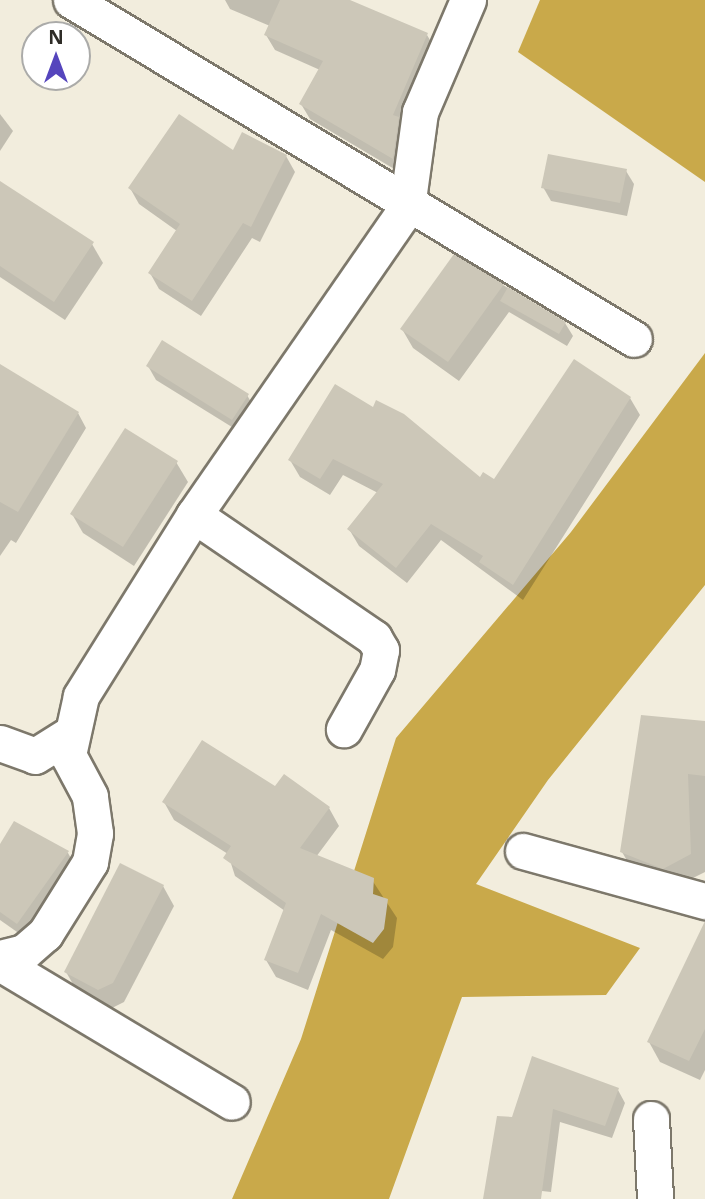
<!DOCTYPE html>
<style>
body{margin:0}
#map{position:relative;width:705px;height:1199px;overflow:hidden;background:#f2eddd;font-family:"Noto Sans",sans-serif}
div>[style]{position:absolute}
.forest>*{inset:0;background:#c9a94a}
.shadow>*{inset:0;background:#0003}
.building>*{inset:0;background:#ccc7b8}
.roads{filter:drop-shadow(2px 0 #7d786b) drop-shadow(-2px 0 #7d786b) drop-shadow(0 2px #7d786b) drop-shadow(0 -2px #7d786b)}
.minor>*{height:35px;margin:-17.5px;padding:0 17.5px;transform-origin:17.5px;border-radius:17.5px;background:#fff}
span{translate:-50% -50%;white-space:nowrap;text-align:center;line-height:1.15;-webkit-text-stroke:5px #fff;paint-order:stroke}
.north{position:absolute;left:21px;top:21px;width:70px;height:70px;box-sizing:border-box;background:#fff;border:2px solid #ababa9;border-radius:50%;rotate:0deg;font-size:19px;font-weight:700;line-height:28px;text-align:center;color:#2e2c27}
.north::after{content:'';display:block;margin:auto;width:24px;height:32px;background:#5545bd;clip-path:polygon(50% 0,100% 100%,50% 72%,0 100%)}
</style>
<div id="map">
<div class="forest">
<i style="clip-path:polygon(540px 0,705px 0,705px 182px,518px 52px)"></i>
<i style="clip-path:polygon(705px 353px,705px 585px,548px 780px,476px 884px,640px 948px,606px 995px,462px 997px,389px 1199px,232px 1199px,301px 1039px,396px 738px,571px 532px)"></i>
</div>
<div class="shadow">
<i style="clip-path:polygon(225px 0,346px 0,427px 35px,436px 50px,401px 173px,310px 119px,301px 104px,320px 70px,275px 50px,266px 35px,270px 26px,230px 9px)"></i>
<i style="clip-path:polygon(0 114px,13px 131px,0 151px)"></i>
<i style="clip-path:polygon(234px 153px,286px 156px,295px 172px,260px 242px,252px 238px,201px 316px,159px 289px,150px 273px,177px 231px,139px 204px,130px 188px)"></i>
<i style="clip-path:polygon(626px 171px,634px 184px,627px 216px,551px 201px,543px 187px)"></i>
<i style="clip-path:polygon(0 183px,92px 244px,103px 263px,65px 320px,0 277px)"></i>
<i style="clip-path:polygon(503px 285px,565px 323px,573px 336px,567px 346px,509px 312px,459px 381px,413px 348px,402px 329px)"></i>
<i style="clip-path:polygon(148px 366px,247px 395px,255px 409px,240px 432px,156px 380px)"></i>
<i style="clip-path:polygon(0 369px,78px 413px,86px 428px,16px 543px,11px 540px,0 556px)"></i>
<i style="clip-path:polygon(335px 386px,481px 480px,494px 481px,630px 398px,640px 415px,523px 600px,441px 540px,407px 583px,359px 546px,349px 529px,378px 493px,343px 475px,330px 495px,300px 477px,290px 460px)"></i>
<i style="clip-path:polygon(176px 462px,188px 482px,134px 566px,83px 533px,72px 514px)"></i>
<i style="clip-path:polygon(705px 723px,705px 872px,675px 887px,633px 871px,622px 852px)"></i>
<i style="clip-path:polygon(276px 789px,329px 808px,339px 826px,316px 857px,372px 880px,397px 918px,393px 947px,383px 959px,331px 930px,308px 990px,276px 977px,266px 960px,285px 911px,235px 876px,228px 854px,174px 820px,164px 802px)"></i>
<i style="clip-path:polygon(14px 824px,68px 853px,77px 869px,27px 939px,0 920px,0 847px)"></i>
<i style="clip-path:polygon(163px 886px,174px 906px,124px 1002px,110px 1009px,77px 991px,66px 972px)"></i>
<i style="clip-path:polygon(705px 941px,705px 1070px,700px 1080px,660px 1062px,649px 1042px)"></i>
<i style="clip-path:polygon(618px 1090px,625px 1103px,612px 1138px,560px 1122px,551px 1192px,497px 1186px,513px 1119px)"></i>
</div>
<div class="building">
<i style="clip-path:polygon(280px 0,350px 0,428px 33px,393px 115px,399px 117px,393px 159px,299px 104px,323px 61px,264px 35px)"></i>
<i style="clip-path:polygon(179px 114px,233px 150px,242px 132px,287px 155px,251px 227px,243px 223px,192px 301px,148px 273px,180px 224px,128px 188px)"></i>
<i style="clip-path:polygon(548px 154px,627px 169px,620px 203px,541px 188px)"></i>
<i style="clip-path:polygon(0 181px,94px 242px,54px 302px,0 266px)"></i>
<i style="clip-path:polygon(454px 254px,504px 284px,448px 362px,400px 329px)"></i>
<i style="clip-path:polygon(508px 287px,566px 322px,559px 334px,500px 301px)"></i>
<i style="clip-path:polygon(162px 340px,249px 394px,232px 420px,146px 366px)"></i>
<i style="clip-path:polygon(574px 359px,631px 397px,513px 585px,479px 562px,483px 556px,431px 524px,396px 568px,347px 529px,383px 484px,333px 459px,320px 479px,288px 460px,335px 384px,373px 407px,376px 400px,404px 414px,480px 477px,483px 472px,494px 479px)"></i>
<i style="clip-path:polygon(0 364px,79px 412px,18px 512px,0 502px)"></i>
<i style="clip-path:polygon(125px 428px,178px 461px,123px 547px,70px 514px)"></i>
<i style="clip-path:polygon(641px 715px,705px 721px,705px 776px,688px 774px,691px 854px,663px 869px,620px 852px)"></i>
<i style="clip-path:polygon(202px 740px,275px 786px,284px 774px,330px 807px,300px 848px,374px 878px,373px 894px,388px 899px,384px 929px,373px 943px,321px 914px,298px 973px,264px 960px,286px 903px,223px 858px,231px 846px,162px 802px)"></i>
<i style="clip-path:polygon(14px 821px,69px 851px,17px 924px,0 912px,0 844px)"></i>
<i style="clip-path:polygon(120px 863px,164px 885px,113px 983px,98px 990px,64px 972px)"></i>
<i style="clip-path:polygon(705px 921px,705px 1029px,689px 1061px,647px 1042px)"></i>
<i style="clip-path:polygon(532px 1056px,619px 1088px,605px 1126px,553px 1109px,541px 1199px,483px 1199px,497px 1116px,512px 1117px)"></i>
</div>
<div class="roads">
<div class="minor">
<i style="left:71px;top:0;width:657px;rotate:31.05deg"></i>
<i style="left:194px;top:515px;width:218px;rotate:34.3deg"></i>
<i style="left:374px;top:638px;width:14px;rotate:60deg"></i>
<i style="left:381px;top:650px;width:20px;rotate:101deg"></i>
<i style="left:377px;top:670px;width:68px;rotate:119.2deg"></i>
<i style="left:0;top:743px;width:37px;rotate:20deg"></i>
<i style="left:35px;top:756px;width:39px;rotate:-32deg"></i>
<i style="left:523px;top:851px;width:189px;rotate:15.4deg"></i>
<i style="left:0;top:958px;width:25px;rotate:-14deg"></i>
<i style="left:24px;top:952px;width:28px;rotate:-41deg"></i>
<i style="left:45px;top:934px;width:85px;rotate:-58deg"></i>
<i style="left:90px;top:862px;width:29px;rotate:-80deg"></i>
<i style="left:95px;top:833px;width:37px;rotate:-98deg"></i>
<i style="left:90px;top:796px;width:47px;rotate:-118.2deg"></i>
<i style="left:68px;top:755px;width:60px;rotate:-77.6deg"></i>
<i style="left:81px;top:696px;width:213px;rotate:-58deg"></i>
<i style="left:194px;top:515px;width:374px;rotate:-55.3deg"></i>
<i style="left:407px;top:207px;width:96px;rotate:-82.2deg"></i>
<i style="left:420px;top:112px;width:122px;rotate:-66.8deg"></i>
<i style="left:0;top:963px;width:270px;rotate:30.9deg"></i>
<i style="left:651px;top:1119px;width:80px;rotate:87.1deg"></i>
</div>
</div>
<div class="north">N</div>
</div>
